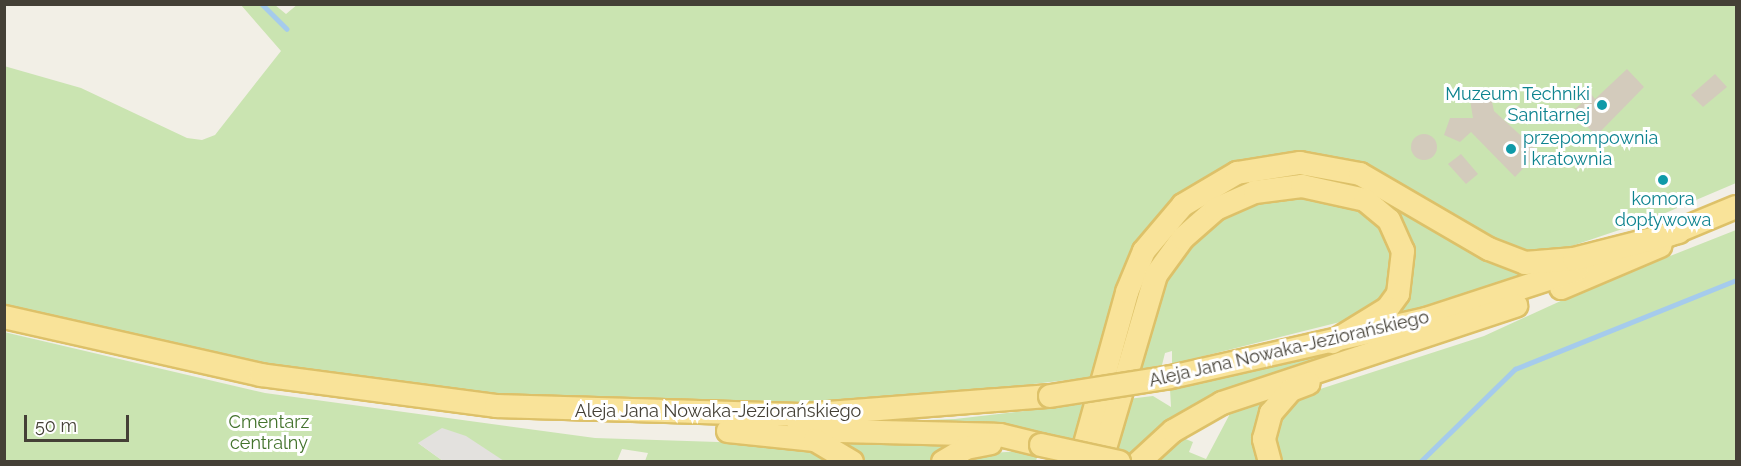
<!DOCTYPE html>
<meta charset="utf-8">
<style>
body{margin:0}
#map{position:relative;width:1741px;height:466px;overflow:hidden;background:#f2efe6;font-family:Raleway,sans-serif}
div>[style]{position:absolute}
.green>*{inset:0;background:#cae4b1}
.parking>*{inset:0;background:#e3e1de}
.stream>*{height:4.5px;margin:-2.25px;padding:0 2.25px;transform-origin:2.25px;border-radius:2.25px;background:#a5cbec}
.building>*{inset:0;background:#d3cbbc}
.round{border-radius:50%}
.roads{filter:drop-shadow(2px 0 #ddc169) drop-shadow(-2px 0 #ddc169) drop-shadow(0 2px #ddc169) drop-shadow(0 -2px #ddc169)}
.primary>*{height:22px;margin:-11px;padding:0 11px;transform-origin:11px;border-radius:11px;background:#f9e399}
.bridges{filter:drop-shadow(2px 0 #ddc169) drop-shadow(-2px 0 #ddc169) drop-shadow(0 2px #ddc169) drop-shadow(0 -2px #ddc169)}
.primary-bridge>*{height:22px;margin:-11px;padding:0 11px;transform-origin:11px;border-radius:11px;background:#f9e399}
.dots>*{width:16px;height:16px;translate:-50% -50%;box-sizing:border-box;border:3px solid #fff;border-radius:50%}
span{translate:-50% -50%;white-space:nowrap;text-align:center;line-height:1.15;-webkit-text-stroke:6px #fff;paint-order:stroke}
.culture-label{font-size:18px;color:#0d838f}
.right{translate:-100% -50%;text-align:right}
.left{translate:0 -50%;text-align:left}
.street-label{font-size:18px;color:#444036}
.park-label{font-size:18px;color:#43732c}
.frame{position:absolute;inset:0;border:6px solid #444036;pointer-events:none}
.scale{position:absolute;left:24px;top:415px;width:105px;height:27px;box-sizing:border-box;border:3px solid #444036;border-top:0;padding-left:8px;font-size:18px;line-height:21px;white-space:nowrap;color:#444036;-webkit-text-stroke:4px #fff;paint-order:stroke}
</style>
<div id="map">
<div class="green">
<i style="clip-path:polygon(298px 4px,1736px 5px,1736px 183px,1649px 220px,1545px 255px,1513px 250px,1362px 165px,1330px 156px,1290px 153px,1243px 162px,1171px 205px,1093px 377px,903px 399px,798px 404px,497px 397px,293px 370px,127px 339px,5px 306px,4px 66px,81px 88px,187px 138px,202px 140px,215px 135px,281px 51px,241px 5px,275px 5px,286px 14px)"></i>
<i style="clip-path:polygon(1302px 170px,1354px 179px,1530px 276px,1394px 316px,1411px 276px,1372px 195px,1314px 178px,1187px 222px,1098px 443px,1142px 272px,1174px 223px,1245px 179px)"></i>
<i style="clip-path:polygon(1307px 195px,1354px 204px,1381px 226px,1393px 253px,1389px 286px,1381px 299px,1352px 319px,1172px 364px,1172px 351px,1165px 353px,1162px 365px,1136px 370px,1166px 277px,1209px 223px,1244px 204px)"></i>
<i style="clip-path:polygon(1736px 230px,1736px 461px,1282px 462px,1274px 446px,1279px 419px,1291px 403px,1311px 392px,1484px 336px,1589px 288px)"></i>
<i style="clip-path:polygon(4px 332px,265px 393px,595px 438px,814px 445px,846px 461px,645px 461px,648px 453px,622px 449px,617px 461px,503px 461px,418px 443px,443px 461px,5px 461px)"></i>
<i style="clip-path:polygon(1358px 348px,1270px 380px,1134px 456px,1113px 450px,1128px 399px,1153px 396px,1171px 407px,1170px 389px)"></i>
<i style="clip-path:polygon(1269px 396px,1259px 461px,1152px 462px,1183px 438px,1193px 442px,1189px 452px,1206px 459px,1233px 408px)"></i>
<i style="clip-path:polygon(1085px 404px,1073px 441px,843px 423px,955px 419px)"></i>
<i style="clip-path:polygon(848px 442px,947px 446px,932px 461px,863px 462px,845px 445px)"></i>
<i style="clip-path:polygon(1020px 451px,1038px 454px,1036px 461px,957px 462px,976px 454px)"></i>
</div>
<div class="parking">
<i style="clip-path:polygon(442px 428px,466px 436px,504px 461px,443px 461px,418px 443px)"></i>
</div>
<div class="stream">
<i style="left:262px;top:4px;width:35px;rotate:45deg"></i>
<i style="left:1420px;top:462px;width:133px;rotate:-44.4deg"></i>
<i style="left:1515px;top:369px;width:238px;rotate:-21.9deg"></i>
</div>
<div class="building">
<i style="clip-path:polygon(1627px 69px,1644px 87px,1596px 136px,1573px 111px,1591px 94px,1595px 99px)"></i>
<i style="clip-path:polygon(1715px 74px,1727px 87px,1703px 107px,1691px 95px)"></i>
<i style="clip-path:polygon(1479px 91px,1490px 93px,1494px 111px,1539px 152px,1515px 177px,1471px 132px,1460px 142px,1444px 135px,1450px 118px,1473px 118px,1470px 100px)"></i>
<i class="round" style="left:1411px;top:134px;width:26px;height:26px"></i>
<i style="clip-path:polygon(1461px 154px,1478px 174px,1466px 184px,1448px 164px)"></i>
</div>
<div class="roads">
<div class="primary">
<i style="left:1666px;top:236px;width:76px;rotate:-22.5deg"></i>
<i style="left:1561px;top:288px;width:108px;rotate:-23deg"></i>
<i style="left:4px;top:317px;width:263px;rotate:12.7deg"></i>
<i style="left:261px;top:375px;width:237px;rotate:7.5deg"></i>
<i style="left:496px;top:406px;width:306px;rotate:1.7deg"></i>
<i style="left:802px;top:415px;width:249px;rotate:-4.4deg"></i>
<i style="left:1171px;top:377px;width:262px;rotate:-12.8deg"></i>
<i style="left:1426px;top:319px;width:158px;rotate:-18.1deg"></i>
<i style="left:798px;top:430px;width:202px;rotate:1.4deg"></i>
<i style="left:1000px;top:435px;width:42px;rotate:13.7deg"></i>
<i style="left:728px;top:431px;width:87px;rotate:5.9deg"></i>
<i style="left:815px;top:440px;width:43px;rotate:30.7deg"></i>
<i style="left:943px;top:462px;width:27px;rotate:-31deg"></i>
<i style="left:966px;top:448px;width:25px;rotate:-11deg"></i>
<i style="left:1080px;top:462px;width:176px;rotate:-74.5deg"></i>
<i style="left:1127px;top:292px;width:44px;rotate:-67.5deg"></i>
<i style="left:1144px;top:251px;width:60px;rotate:-49.7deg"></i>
<i style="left:1183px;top:205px;width:63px;rotate:-30.7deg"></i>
<i style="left:1237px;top:173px;width:64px;rotate:-9deg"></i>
<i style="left:1300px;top:163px;width:61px;rotate:10.4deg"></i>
<i style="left:1360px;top:174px;width:149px;rotate:30.2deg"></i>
<i style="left:1489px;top:249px;width:39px;rotate:21deg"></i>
<i style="left:1525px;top:263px;width:49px;rotate:-4.7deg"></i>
<i style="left:1574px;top:259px;width:108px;rotate:-14.4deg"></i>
<i style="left:1101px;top:462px;width:195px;rotate:-73.6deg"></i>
<i style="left:1156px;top:275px;width:46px;rotate:-53.9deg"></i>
<i style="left:1183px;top:238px;width:44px;rotate:-41.3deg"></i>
<i style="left:1216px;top:209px;width:43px;rotate:-23.6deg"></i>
<i style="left:1255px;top:192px;width:47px;rotate:-7.3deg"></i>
<i style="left:1302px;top:186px;width:65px;rotate:12.5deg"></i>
<i style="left:1365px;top:200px;width:31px;rotate:40deg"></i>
<i style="left:1389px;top:220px;width:34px;rotate:66deg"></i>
<i style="left:1403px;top:251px;width:43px;rotate:96.6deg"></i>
<i style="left:1398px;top:294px;width:17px;rotate:126deg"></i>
<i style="left:1388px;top:308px;width:65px;rotate:148.3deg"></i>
<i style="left:1139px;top:462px;width:46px;rotate:-42.4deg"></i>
<i style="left:1173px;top:431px;width:56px;rotate:-29.7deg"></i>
<i style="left:1222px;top:403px;width:310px;rotate:-18.3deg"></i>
<i style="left:1270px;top:462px;width:24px;rotate:-105deg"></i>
<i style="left:1264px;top:439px;width:27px;rotate:-75deg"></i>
<i style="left:1271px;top:413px;width:30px;rotate:-49deg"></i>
<i style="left:1291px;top:390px;width:19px;rotate:-21deg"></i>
</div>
</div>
<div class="bridges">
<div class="primary-bridge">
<i style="left:1050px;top:396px;width:122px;rotate:-8.9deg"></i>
<i style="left:1041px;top:445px;width:80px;rotate:12.3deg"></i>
</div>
</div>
<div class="dots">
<i style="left:1602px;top:105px;background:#0f9aa8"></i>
<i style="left:1511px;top:149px;background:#0f9aa8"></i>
<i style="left:1663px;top:180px;background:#0f9aa8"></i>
</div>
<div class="culture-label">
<span class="right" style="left:1590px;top:105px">Muzeum Techniki<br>Sanitarnej</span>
<span class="left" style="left:1523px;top:149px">przepompownia<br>i kratownia</span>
<span style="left:1663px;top:210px">komora<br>dopływowa</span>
</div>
<div class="street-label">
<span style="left:1289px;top:349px;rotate:-13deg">Aleja Jana Nowaka-Jeziorańskiego</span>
<span style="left:718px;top:411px">Aleja Jana Nowaka-Jeziorańskiego</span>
</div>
<div class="park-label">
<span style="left:269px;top:433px">Cmentarz<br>centralny</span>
</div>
<div class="frame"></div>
<div class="scale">50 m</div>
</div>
